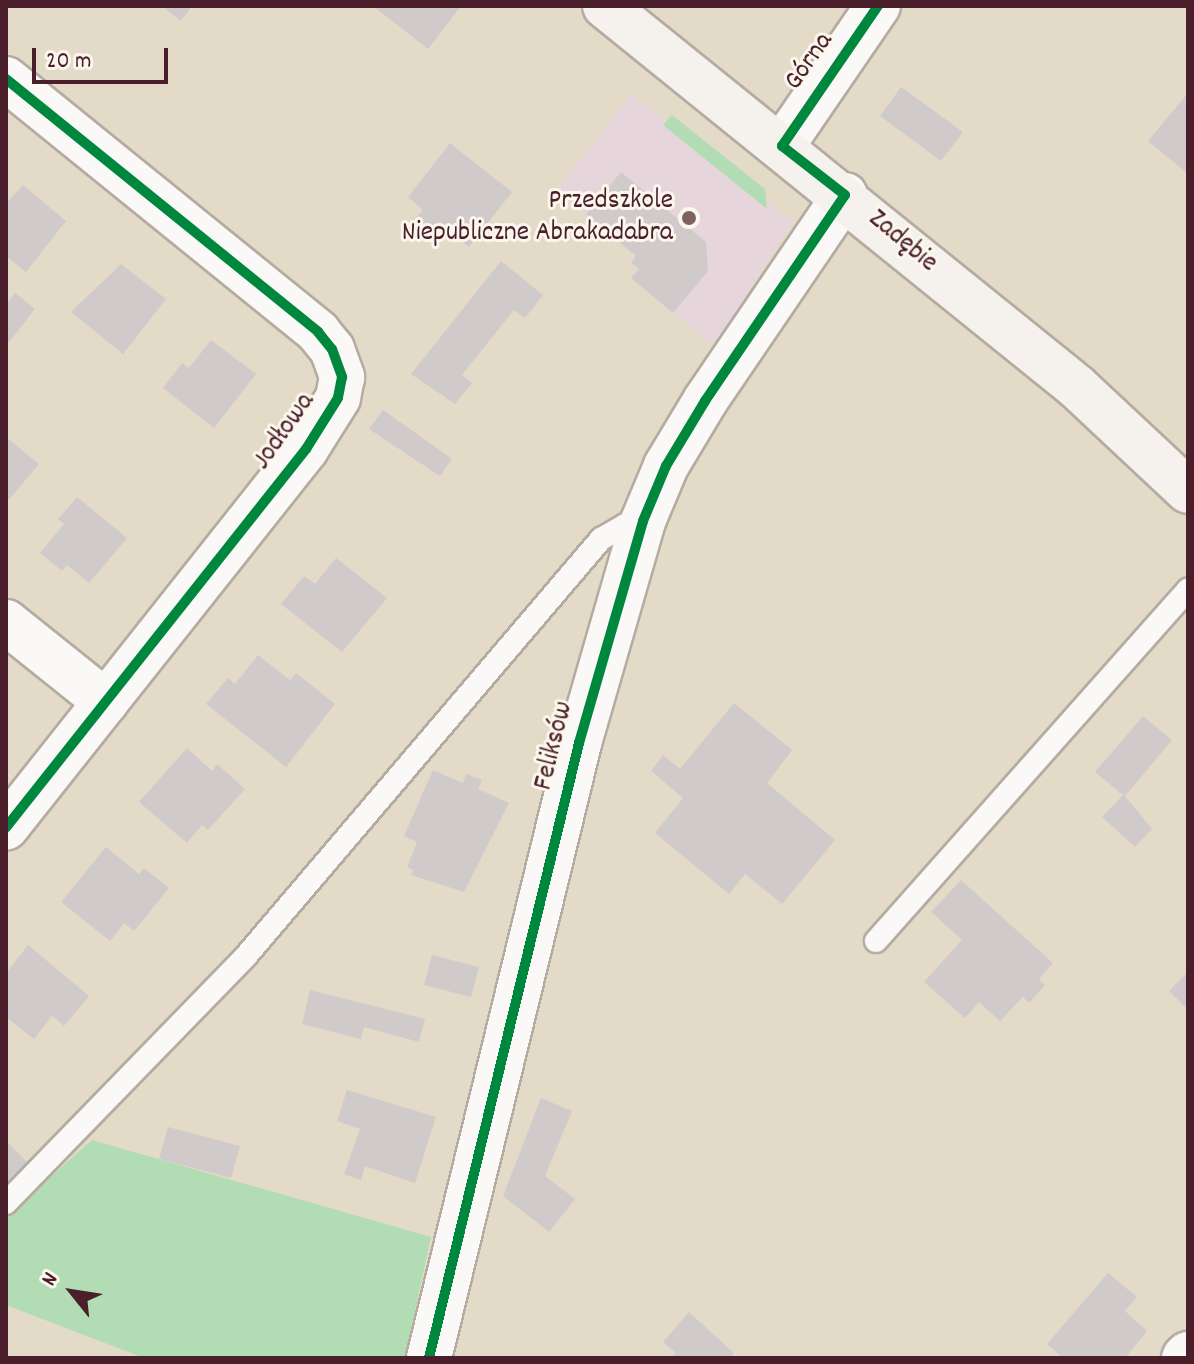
<!DOCTYPE html>
<meta charset="utf-8">
<style>
body{margin:0}
#map{position:relative;width:1194px;height:1364px;overflow:hidden;background:#e4dac8;font-family:Dekko,sans-serif}
div>[style]{position:absolute}
.built>*{inset:0;background:#e7d5dc}
.green>*{inset:0;background:#b2ddb4}
.building>*{inset:0;background:#d1cacb}
.roads{filter:drop-shadow(2px 0 #b5aba1) drop-shadow(-2px 0 #b5aba1) drop-shadow(0 2px #b5aba1) drop-shadow(0 -2px #b5aba1)}
.lane>*{height:22px;margin:-11px;padding:0 11px;transform-origin:11px;border-radius:11px;background:#fbf9f7}
.street>*{height:44px;margin:-22px;padding:0 22px;transform-origin:22px;border-radius:22px;background:#fbf9f7}
.secondary>*{height:44px;margin:-22px;padding:0 22px;transform-origin:22px;border-radius:22px;background:#f5f1ec}
.cycleway>*{height:10px;margin:-5px;padding:0 5px;transform-origin:5px;border-radius:5px;background:#00873e}
.dots>*{width:22px;height:22px;translate:-50% -50%;box-sizing:border-box;border:4px solid #fbf7ec;border-radius:50%}
span{translate:-50% -50%;white-space:nowrap;text-align:center;line-height:1.15;-webkit-text-stroke:6px #fbf7ec;paint-order:stroke}
.street-label{font-size:28px;color:#4a1f2b}
.poi-label{font-size:28px;color:#4a1f2b}
.right{translate:-100% -50%;text-align:right}
.frame{position:absolute;inset:0;border:8px solid #4a1f2b;pointer-events:none}
.north{position:absolute;left:32px;top:1252px;width:80px;height:80px;-webkit-text-stroke:6px #fbf7ec;paint-order:stroke;rotate:300deg;font-size:22px;font-weight:700;line-height:32px;text-align:center;color:#4a1f2b}
.north::after{content:'';display:block;margin:auto;width:28px;height:36px;background:#4a1f2b;clip-path:polygon(50% 0,100% 100%,50% 72%,0 100%)}
.scale{position:absolute;left:32px;top:48px;width:136px;height:36px;box-sizing:border-box;border:4px solid #4a1f2b;border-top:0;padding-left:10px;font-size:24px;line-height:28px;white-space:nowrap;color:#4a1f2b;-webkit-text-stroke:6px #fbf7ec;paint-order:stroke}
</style>
<div id="map">
<div class="built">
<i style="clip-path:polygon(632px 94px,793px 221px,714px 346px,631px 278px,639px 269px,631px 263px,636px 255px,556px 190px)"></i>
</div>
<div class="green">
<i style="clip-path:polygon(672px 115px,765px 189px,767px 209px,663px 125px)"></i>
<i style="clip-path:polygon(92px 1140px,431px 1237px,405px 1358px,144px 1358px,6px 1305px,6px 1216px)"></i>
</div>
<div class="building">
<i style="clip-path:polygon(162px 6px,192px 6px,181px 21px)"></i>
<i style="clip-path:polygon(373px 6px,461px 6px,428px 49px)"></i>
<i style="clip-path:polygon(901px 87px,963px 132px,941px 161px,880px 116px)"></i>
<i style="clip-path:polygon(1188px 93px,1188px 174px,1148px 141px)"></i>
<i style="clip-path:polygon(450px 143px,512px 192px,469px 247px,440px 222px,432px 231px,416px 218px,423px 210px,408px 197px)"></i>
<i style="clip-path:polygon(621px 172px,706px 242px,708px 271px,673px 313px,631px 278px,639px 269px,631px 263px,636px 256px,586px 214px)"></i>
<i style="clip-path:polygon(23px 185px,66px 221px,26px 272px,6px 256px,6px 203px)"></i>
<i style="clip-path:polygon(501px 261px,543px 295px,525px 318px,514px 310px,462px 375px,472px 383px,455px 404px,411px 374px)"></i>
<i style="clip-path:polygon(121px 264px,166px 299px,123px 354px,71px 312px)"></i>
<i style="clip-path:polygon(15px 293px,35px 309px,6px 346px,6px 304px)"></i>
<i style="clip-path:polygon(211px 340px,256px 374px,214px 428px,163px 388px,182px 363px,189px 368px)"></i>
<i style="clip-path:polygon(383px 410px,452px 459px,440px 476px,369px 429px)"></i>
<i style="clip-path:polygon(6px 437px,39px 464px,6px 503px)"></i>
<i style="clip-path:polygon(77px 497px,127px 538px,89px 583px,67px 565px,62px 571px,40px 553px,64px 524px,58px 519px)"></i>
<i style="clip-path:polygon(336px 558px,387px 598px,342px 652px,281px 604px,304px 576px,315px 584px)"></i>
<i style="clip-path:polygon(258px 655px,290px 680px,296px 673px,335px 704px,286px 767px,206px 704px,228px 678px,235px 684px)"></i>
<i style="clip-path:polygon(734px 703px,792px 750px,767px 783px,835px 840px,782px 904px,745px 874px,729px 894px,655px 833px,683px 798px,651px 771px,663px 755px,680px 769px)"></i>
<i style="clip-path:polygon(1143px 716px,1172px 740px,1125px 796px,1152px 829px,1135px 847px,1102px 817px,1123px 795px,1095px 772px)"></i>
<i style="clip-path:polygon(187px 748px,212px 771px,217px 764px,245px 789px,208px 830px,202px 825px,187px 843px,139px 802px)"></i>
<i style="clip-path:polygon(433px 770px,463px 783px,466px 774px,482px 780px,478px 789px,509px 803px,464px 892px,411px 875px,413px 870px,407px 867px,417px 842px,404px 836px)"></i>
<i style="clip-path:polygon(106px 847px,139px 874px,144px 868px,169px 888px,134px 931px,124px 923px,110px 941px,61px 902px)"></i>
<i style="clip-path:polygon(961px 880px,1053px 963px,1039px 979px,1045px 985px,1029px 1003px,1023px 997px,1000px 1021px,979px 1002px,965px 1018px,924px 982px,962px 940px,931px 912px)"></i>
<i style="clip-path:polygon(28px 945px,89px 996px,64px 1026px,52px 1016px,34px 1039px,6px 1017px,6px 973px)"></i>
<i style="clip-path:polygon(432px 955px,479px 967px,471px 997px,424px 985px)"></i>
<i style="clip-path:polygon(1188px 972px,1188px 1010px,1169px 991px)"></i>
<i style="clip-path:polygon(310px 990px,425px 1019px,419px 1042px,364px 1027px,361px 1039px,302px 1024px)"></i>
<i style="clip-path:polygon(347px 1090px,436px 1117px,415px 1183px,365px 1166px,361px 1180px,344px 1174px,360px 1129px,337px 1121px)"></i>
<i style="clip-path:polygon(541px 1098px,572px 1111px,545px 1176px,575px 1199px,549px 1232px,503px 1196px)"></i>
<i style="clip-path:polygon(168px 1127px,240px 1146px,231px 1178px,159px 1159px)"></i>
<i style="clip-path:polygon(6px 1141px,29px 1164px,6px 1187px)"></i>
<i style="clip-path:polygon(1108px 1273px,1137px 1297px,1125px 1311px,1147px 1331px,1125px 1358px,1063px 1358px,1047px 1344px)"></i>
<i style="clip-path:polygon(689px 1312px,734px 1353px,730px 1358px,671px 1358px,676px 1353px,663px 1342px)"></i>
</div>
<div class="roads">
<div class="lane">
<i style="left:876px;top:941px;width:470px;rotate:-48.4deg"></i>
<i style="left:6px;top:1203px;width:344px;rotate:-45.8deg"></i>
<i style="left:246px;top:956px;width:548px;rotate:-49.59deg"></i>
<i style="left:601px;top:539px;width:28px;rotate:-30deg"></i>
<i style="left:625px;top:525px;width:18px;rotate:-13deg"></i>
</div>
<div class="street">
<i style="left:6px;top:79px;width:402px;rotate:39deg"></i>
<i style="left:318px;top:332px;width:22px;rotate:51deg"></i>
<i style="left:332px;top:349px;width:30px;rotate:70deg"></i>
<i style="left:342px;top:377px;width:21px;rotate:101deg"></i>
<i style="left:338px;top:398px;width:60px;rotate:122.1deg"></i>
<i style="left:306px;top:449px;width:483px;rotate:128.4deg"></i>
<i style="left:782px;top:146px;width:170px;rotate:-55.6deg"></i>
<i style="left:6px;top:622px;width:128px;rotate:38.7deg"></i>
<i style="left:429px;top:1358px;width:633px;rotate:-76.29deg"></i>
<i style="left:579px;top:743px;width:231px;rotate:-73.9deg"></i>
<i style="left:643px;top:521px;width:60px;rotate:-67.3deg"></i>
<i style="left:666px;top:466px;width:76px;rotate:-59deg"></i>
<i style="left:705px;top:401px;width:249px;rotate:-55.8deg"></i>
<i style="left:1184px;top:1358px;width:6px;rotate:-45deg"></i>
</div>
<div class="secondary">
<i style="left:605px;top:6px;width:607px;rotate:38.91deg"></i>
<i style="left:1077px;top:387px;width:152px;rotate:43.1deg"></i>
</div>
</div>
<div class="cycleway">
<i style="left:6px;top:79px;width:402px;rotate:39deg"></i>
<i style="left:318px;top:332px;width:22px;rotate:51deg"></i>
<i style="left:332px;top:349px;width:30px;rotate:70deg"></i>
<i style="left:342px;top:377px;width:21px;rotate:101deg"></i>
<i style="left:338px;top:398px;width:60px;rotate:122.1deg"></i>
<i style="left:306px;top:449px;width:483px;rotate:128.4deg"></i>
<i style="left:429px;top:1358px;width:633px;rotate:-76.29deg"></i>
<i style="left:579px;top:743px;width:231px;rotate:-73.9deg"></i>
<i style="left:643px;top:521px;width:60px;rotate:-67.3deg"></i>
<i style="left:666px;top:466px;width:76px;rotate:-59deg"></i>
<i style="left:705px;top:401px;width:249px;rotate:-55.8deg"></i>
<i style="left:845px;top:195px;width:80px;rotate:-142.1deg"></i>
<i style="left:782px;top:146px;width:170px;rotate:-55.6deg"></i>
</div>
<div class="dots">
<i style="left:689px;top:218px;background:#806062"></i>
</div>
<div class="street-label">
<span style="left:810px;top:62px;rotate:-55deg">Górna</span>
<span style="left:902px;top:242px;rotate:40deg">Zadębie</span>
<span style="left:285px;top:432px;rotate:-55deg">Jodłowa</span>
<span style="left:555px;top:746px;rotate:-76deg">Feliksów</span>
</div>
<div class="poi-label">
<span class="right" style="left:673px;top:218px">Przedszkole<br>Niepubliczne Abrakadabra</span>
</div>
<div class="frame"></div>
<div class="north">N</div>
<div class="scale">20 m</div>
</div>
